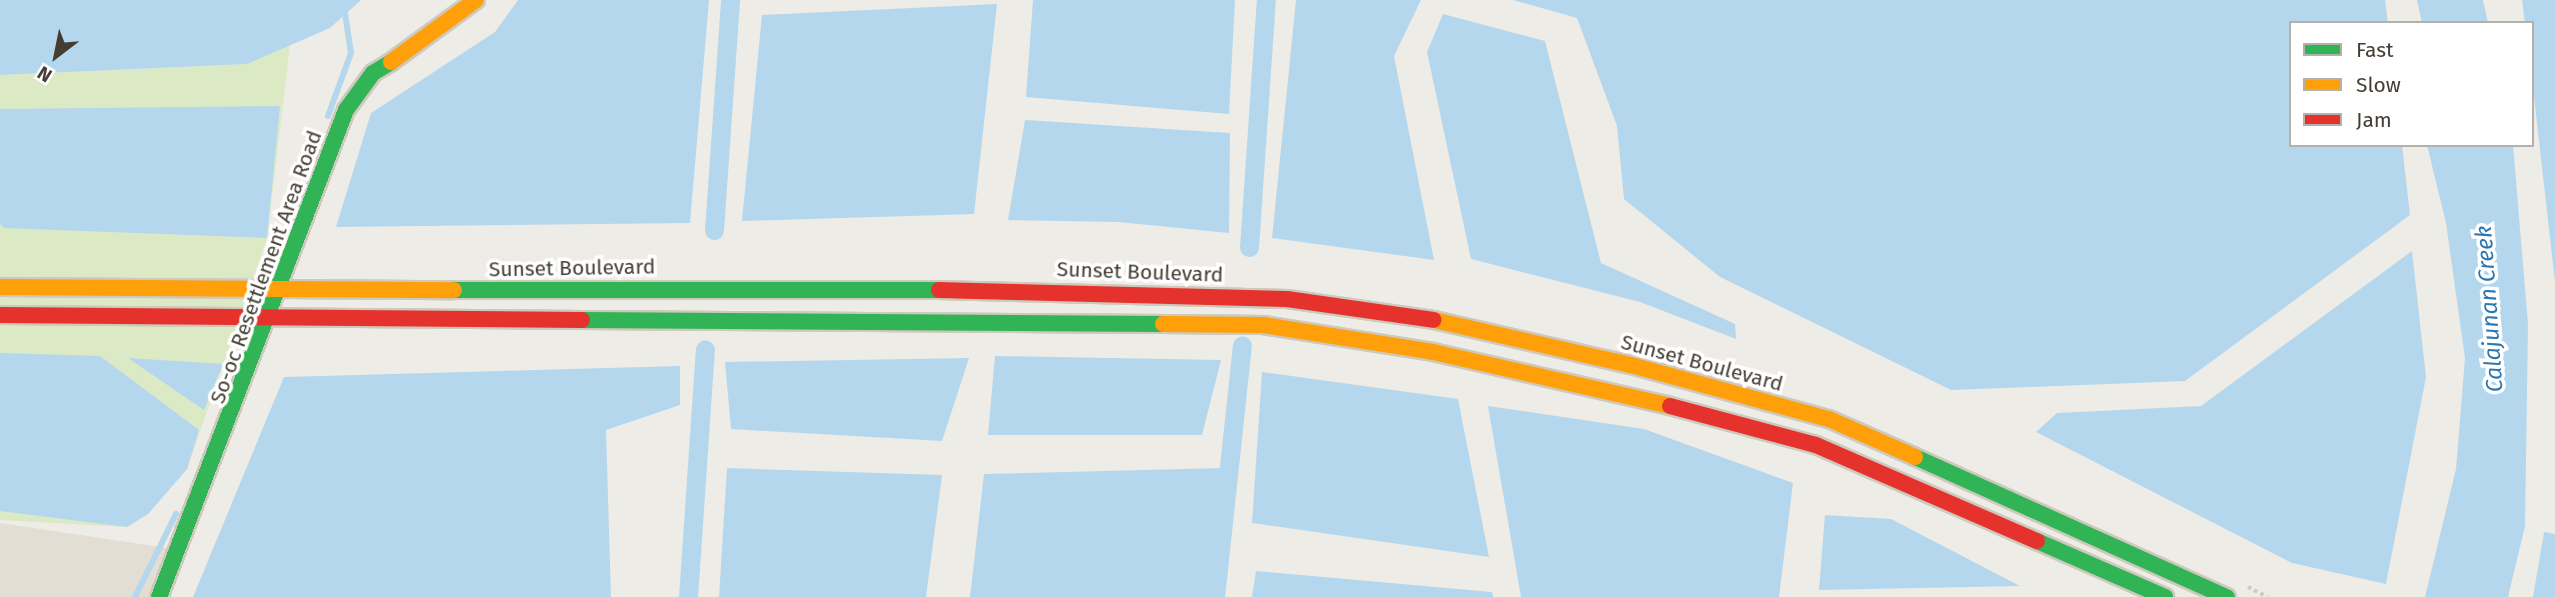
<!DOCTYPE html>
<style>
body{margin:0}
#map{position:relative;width:2555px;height:597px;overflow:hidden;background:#eeece6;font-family:"Fira Sans",sans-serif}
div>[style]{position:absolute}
.residential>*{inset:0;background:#e3ded3}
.green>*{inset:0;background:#dbe9c5}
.water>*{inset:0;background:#b5d7ee}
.stream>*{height:6px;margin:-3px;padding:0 3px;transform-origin:3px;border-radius:3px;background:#b5d7ee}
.canal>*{height:19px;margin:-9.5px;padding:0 9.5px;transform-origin:9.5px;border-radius:9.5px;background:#b5d7ee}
.path>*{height:3.5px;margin-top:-1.75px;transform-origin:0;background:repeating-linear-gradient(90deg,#cccac5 0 3.5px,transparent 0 7px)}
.roads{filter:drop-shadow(2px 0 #cec9bd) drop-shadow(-2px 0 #cec9bd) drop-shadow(0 2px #cec9bd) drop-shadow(0 -2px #cec9bd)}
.fast>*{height:16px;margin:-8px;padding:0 8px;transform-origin:8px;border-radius:8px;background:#30b455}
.slow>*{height:16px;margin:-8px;padding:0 8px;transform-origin:8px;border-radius:8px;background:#ff9f0a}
.jam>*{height:16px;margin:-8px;padding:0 8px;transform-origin:8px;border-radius:8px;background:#e5322d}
span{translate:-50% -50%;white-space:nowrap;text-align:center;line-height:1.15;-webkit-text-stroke:7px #fff;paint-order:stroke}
.street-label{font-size:21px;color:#433d33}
.water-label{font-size:23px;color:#2b77b0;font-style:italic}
.legend{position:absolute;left:2289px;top:21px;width:245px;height:126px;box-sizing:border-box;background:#fff;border:2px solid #b4b1ad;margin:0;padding:9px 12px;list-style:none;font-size:21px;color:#433d33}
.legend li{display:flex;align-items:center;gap:14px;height:35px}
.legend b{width:35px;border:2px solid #b4b1ad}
.north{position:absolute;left:21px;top:21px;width:70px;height:70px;-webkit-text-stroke:5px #fff;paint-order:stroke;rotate:212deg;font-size:19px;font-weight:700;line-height:28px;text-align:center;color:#433d33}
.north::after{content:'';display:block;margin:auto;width:24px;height:32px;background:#433d33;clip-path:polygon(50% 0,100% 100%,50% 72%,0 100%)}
</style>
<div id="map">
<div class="residential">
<i style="clip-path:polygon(0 523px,181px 550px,157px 597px,0 597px)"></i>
</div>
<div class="green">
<i style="clip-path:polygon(290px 45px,267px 238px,187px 469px,148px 514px,127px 527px,0 520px,0 75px,247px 64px)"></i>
</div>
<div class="water">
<i style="clip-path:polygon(0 0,361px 0,330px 28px,247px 64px,0 75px)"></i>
<i style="clip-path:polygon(518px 0,709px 0,690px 223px,336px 227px,371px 113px,495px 32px)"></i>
<i style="clip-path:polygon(1033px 0,1235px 0,1229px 114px,1026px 97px)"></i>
<i style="clip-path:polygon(1296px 0,1421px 0,1394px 56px,1434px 260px,1272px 238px)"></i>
<i style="clip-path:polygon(1513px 0,2385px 0,2388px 23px,2291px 23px,2291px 145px,2402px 145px,2410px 215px,2185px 381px,1951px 390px,1720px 277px,1624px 199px,1617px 126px,1577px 18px)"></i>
<i style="clip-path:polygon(2417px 0,2483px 0,2488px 23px,2422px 23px)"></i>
<i style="clip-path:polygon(2522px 0,2555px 0,2555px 282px,2532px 79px,2532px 23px,2525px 23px)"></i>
<i style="clip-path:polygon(997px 4px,974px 214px,742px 221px,762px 15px)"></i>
<i style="clip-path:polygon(1443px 14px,1545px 41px,1601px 263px,1735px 324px,1736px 339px,1640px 302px,1471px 259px,1427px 52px)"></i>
<i style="clip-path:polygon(280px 106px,267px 238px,4px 228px,0 224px,0 109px)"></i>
<i style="clip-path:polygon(1025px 120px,1230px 133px,1229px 233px,1119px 222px,1008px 220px)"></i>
<i style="clip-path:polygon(2427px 145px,2513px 145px,2528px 324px,2525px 526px,2508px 597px,2425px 597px,2456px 469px,2465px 358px,2446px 223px)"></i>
<i style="clip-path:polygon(2412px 251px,2426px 377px,2386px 584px,2292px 563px,2036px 432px,2057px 413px,2201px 406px)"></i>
<i style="clip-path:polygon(0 353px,100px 356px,199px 430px,187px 469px,148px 514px,127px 527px,0 511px)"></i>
<i style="clip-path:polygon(995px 356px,1221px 360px,1202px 435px,988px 435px)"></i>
<i style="clip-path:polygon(128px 358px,223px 364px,204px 410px)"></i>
<i style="clip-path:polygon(969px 358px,942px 441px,731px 429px,725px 362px)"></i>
<i style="clip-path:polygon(680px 366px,680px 405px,606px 430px,611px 597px,193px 597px,284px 377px)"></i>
<i style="clip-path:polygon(1262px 372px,1458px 399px,1489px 557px,1252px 523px)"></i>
<i style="clip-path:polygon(1488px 406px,1644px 429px,1793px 483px,1779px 597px,1521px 597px)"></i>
<i style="clip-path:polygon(727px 468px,942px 475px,926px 597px,719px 597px)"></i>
<i style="clip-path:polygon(1223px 468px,1209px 597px,970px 597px,984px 474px)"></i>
<i style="clip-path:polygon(1825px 515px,1891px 519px,2020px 586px,1819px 590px)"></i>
<i style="clip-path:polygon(2544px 532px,2555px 534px,2555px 597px,2533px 597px)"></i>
<i style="clip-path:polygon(1256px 571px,1492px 592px,1493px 597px,1252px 597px)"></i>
</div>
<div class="stream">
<i style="left:328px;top:116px;width:67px;rotate:-69.9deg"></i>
<i style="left:351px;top:53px;width:54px;rotate:-98.6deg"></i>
<i style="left:135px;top:597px;width:93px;rotate:-63.7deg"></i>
</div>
<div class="canal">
<i style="left:714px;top:230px;width:231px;rotate:-86deg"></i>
<i style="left:1249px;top:247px;width:248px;rotate:-86.1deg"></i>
<i style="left:688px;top:597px;width:248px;rotate:-86.1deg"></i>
<i style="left:1215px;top:597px;width:253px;rotate:-83.9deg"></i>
</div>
<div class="path">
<i style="left:2248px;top:587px;width:22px;rotate:27deg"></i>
</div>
<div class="roads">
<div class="fast">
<i style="left:454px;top:290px;width:485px"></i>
<i style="left:582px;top:320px;width:581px;rotate:0.39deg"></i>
<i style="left:1915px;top:457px;width:342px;rotate:24.2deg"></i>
<i style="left:2037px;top:541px;width:140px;rotate:23.6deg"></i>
<i style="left:159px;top:597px;width:522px;rotate:-68.99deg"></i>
<i style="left:346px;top:110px;width:46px;rotate:-53.9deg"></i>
<i style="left:373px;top:73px;width:21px;rotate:-31deg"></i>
</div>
<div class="slow">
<i style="left:391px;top:62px;width:105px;rotate:-36.1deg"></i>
<i style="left:0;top:287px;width:454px;rotate:0.4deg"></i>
<i style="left:1434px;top:320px;width:202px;rotate:12.9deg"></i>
<i style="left:1631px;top:365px;width:205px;rotate:15.3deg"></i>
<i style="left:1829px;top:419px;width:94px;rotate:23.8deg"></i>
<i style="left:1163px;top:324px;width:100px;rotate:0.6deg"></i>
<i style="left:1263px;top:325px;width:172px;rotate:9deg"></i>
<i style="left:1433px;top:352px;width:243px;rotate:12.8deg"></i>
</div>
<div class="jam">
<i style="left:939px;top:290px;width:348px;rotate:1.5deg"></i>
<i style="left:1287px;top:299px;width:148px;rotate:8.1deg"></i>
<i style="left:0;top:315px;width:582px;rotate:0.49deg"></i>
<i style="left:1670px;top:406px;width:151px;rotate:15deg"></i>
<i style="left:1816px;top:445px;width:241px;rotate:23.5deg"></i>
</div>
</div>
<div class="street-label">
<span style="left:266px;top:267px;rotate:-70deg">So-oc Resettlement Area Road</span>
<span style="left:572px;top:268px;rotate:-1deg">Sunset Boulevard</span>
<span style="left:1140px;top:272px;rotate:2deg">Sunset Boulevard</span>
<span style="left:1702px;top:363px;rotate:15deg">Sunset Boulevard</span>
</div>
<div class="water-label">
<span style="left:2489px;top:309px;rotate:-94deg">Calajunan Creek</span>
</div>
<ul class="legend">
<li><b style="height:9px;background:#30b455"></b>Fast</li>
<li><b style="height:9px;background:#ff9f0a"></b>Slow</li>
<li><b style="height:9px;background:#e5322d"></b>Jam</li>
</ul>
<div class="north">N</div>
</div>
